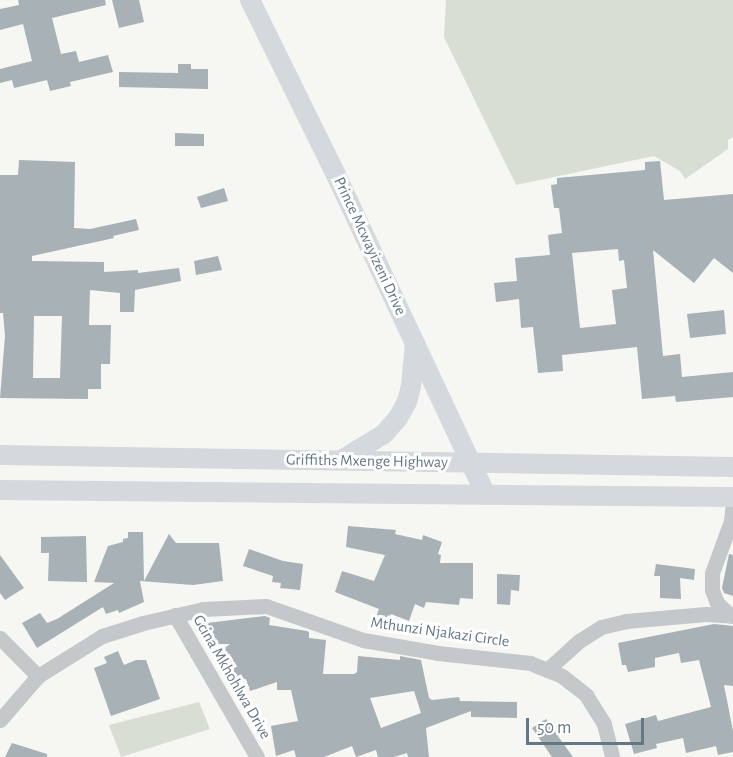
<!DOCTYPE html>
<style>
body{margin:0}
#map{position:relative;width:733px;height:757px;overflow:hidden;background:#f6f6f3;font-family:"Alegreya Sans",sans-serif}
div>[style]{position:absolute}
.green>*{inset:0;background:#d8ded4}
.building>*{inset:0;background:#a8b1b6}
.street>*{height:15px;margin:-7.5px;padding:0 7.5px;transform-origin:7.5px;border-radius:7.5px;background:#c4c8cb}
.secondary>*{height:20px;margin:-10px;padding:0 10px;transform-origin:10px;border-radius:10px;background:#d4d9dd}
span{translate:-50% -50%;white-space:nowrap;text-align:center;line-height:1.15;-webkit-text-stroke:6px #fff;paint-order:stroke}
.street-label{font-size:16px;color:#647785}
.scale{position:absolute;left:526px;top:718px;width:118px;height:27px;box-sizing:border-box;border:3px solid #647785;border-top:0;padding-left:8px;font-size:18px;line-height:21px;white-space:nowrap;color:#647785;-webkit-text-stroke:4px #fff;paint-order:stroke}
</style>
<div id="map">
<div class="green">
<i style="clip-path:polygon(446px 0,733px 0,733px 137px,728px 140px,728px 149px,685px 179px,680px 171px,654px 156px,516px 185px,444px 37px)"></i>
<i style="clip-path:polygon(199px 702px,210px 729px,121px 757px,109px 725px)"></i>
</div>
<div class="building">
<i style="clip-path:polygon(18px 0,105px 0,106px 5px,52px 18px,61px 54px,76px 51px,79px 62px,108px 55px,113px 72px,70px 82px,71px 86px,50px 91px,47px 80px,14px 88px,12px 80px,0 83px,0 69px,32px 61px,23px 24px,0 30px,0 9px,19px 5px)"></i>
<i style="clip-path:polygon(112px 0,139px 0,144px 22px,119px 28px)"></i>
<i style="clip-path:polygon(178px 64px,191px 64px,191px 69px,208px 69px,208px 89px,119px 87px,119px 72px,178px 73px)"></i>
<i style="clip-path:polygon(175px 133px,204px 134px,204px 146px,175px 146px)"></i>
<i style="clip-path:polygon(evenodd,19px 160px,75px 162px,74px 228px,90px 229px,136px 219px,139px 230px,113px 236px,114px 238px,32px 256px,32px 261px,104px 262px,104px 272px,138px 270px,138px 273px,179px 268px,181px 281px,135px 290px,134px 312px,120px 312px,120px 293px,90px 290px,89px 325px,111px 325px,110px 364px,101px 364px,101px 389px,88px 389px,88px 399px,0 398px,5px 336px,3px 313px,0 313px,0 175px,18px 175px,19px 160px,34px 316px,62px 316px,60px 378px,33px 378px,34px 316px)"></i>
<i style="clip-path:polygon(evenodd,660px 161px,664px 200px,733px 194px,733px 273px,714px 258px,694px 283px,653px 250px,663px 356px,680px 354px,682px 377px,733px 372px,733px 397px,676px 402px,675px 396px,642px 399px,637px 347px,562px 355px,563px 371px,538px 373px,533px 327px,521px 328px,519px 299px,496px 302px,494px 283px,517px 281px,515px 258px,550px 255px,548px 235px,562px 233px,559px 208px,554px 208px,551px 185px,557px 184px,557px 178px,645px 170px,645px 162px,660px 161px,618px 249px,619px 261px,624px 260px,627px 288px,612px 290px,616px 324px,580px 328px,572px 253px,618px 249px)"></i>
<i style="clip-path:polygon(224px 188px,228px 201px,201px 208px,197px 197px)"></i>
<i style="clip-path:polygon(218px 256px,222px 270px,196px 275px,194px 261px)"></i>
<i style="clip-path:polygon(724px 310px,726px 334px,690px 338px,687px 314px)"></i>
<i style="clip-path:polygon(348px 526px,396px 530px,395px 534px,422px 540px,423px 535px,442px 542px,438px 554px,441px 555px,440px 563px,473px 563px,473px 599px,460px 598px,459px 605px,426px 602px,424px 608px,415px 604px,409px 621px,391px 614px,387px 623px,375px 619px,379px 609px,335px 592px,342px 571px,374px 581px,385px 555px,346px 547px)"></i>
<i style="clip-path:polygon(128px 532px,143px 532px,144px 581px,169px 534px,176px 543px,219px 543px,223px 581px,193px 585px,140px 581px,144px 602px,119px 613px,118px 610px,106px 614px,103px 607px,37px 648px,22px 623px,40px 613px,47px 623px,57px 619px,114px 583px,94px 582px,108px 546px,123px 542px,123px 539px,128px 538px)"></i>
<i style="clip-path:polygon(86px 536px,87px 582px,48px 581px,49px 553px,41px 553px,41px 537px)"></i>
<i style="clip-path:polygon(249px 549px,283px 561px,303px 564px,300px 590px,280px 588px,281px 583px,272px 582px,273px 576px,243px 566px)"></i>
<i style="clip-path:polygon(729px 554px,733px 555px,733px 596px,724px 593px,722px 588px)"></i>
<i style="clip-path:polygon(0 555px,24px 588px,5px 600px,0 593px)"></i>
<i style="clip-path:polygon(656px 564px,695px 569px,694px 580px,680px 578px,681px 599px,660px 598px,660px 576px,654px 576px)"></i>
<i style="clip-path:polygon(497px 574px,520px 575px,519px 591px,511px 590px,510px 605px,497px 604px)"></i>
<i style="clip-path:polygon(evenodd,265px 616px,270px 618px,269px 625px,307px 631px,309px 632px,309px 638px,326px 640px,323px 674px,354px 674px,357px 672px,358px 656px,400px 660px,400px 656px,421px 660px,429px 698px,432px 700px,459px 697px,460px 701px,517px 702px,517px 718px,471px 717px,471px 711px,426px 728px,429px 757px,408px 757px,407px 753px,394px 757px,378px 757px,376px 750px,356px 757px,352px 746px,324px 757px,296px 757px,294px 750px,276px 756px,271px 726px,298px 721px,291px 690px,277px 690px,277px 682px,250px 691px,246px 679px,232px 681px,231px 670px,220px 672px,217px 654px,230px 644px,204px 644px,199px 624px,265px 616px,414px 691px,421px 713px,381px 728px,370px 698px,414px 691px)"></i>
<i style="clip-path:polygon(714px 624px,733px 626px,733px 686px,724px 685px,733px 731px,733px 752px,718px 755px,716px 746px,686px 753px,683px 738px,656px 744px,657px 748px,634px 754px,625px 724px,656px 715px,658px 721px,711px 707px,699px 660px,681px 663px,679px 653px,655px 658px,655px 667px,628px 672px,626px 665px,622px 665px,618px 643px)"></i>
<i style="clip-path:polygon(118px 651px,124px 665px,136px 660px,146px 660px,160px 699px,111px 716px,94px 668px,107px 663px,104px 657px)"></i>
<i style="clip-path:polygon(546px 719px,560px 739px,573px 757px,552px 757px,532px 728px)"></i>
<i style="clip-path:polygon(12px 743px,47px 754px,47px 757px,5px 757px)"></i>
</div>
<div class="street">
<i style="left:175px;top:615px;width:164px;rotate:60deg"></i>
<i style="left:731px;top:616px;width:19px;rotate:-137deg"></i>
<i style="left:717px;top:603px;width:14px;rotate:-111deg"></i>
<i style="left:712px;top:590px;width:17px;rotate:-90deg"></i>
<i style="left:712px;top:573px;width:55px;rotate:-69.9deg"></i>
<i style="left:731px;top:521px;width:20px;rotate:-84deg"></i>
<i style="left:0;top:638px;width:54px;rotate:45deg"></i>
<i style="left:547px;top:670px;width:43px;rotate:-42.2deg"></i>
<i style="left:579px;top:641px;width:26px;rotate:-32deg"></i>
<i style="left:601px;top:627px;width:26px;rotate:-13deg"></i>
<i style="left:626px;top:621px;width:80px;rotate:-5deg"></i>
<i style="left:706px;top:614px;width:27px;rotate:4deg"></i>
<i style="left:0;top:720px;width:58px;rotate:-49.2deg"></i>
<i style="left:38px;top:676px;width:75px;rotate:-32deg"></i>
<i style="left:102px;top:636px;width:43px;rotate:-17.6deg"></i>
<i style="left:143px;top:623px;width:62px;rotate:-13.1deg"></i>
<i style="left:203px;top:609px;width:63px;rotate:-2.7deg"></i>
<i style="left:266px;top:606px;width:103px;rotate:19.3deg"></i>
<i style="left:363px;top:640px;width:76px;rotate:9.8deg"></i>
<i style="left:438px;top:653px;width:93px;rotate:6.2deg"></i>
<i style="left:530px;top:663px;width:35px;rotate:22deg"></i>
<i style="left:562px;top:676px;width:31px;rotate:38deg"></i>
<i style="left:586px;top:695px;width:34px;rotate:58deg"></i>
<i style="left:604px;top:724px;width:34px;rotate:76deg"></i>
</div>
<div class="secondary">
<i style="left:250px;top:0;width:195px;rotate:63.8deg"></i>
<i style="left:336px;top:175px;width:353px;rotate:64.9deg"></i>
<i style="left:0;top:455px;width:733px;rotate:0.94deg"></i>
<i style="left:343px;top:459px;width:48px;rotate:-31.4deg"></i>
<i style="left:384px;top:434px;width:21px;rotate:-49deg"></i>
<i style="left:398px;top:418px;width:18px;rotate:-61deg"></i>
<i style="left:407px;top:402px;width:16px;rotate:-76deg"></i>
<i style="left:411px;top:386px;width:43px;rotate:-84.7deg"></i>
<i style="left:0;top:490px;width:733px;rotate:0.55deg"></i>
</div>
<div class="street-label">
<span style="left:370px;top:246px;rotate:65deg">Prince Mcwayizeni Drive</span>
<span style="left:367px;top:461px;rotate:1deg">Griffiths Mxenge Highway</span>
<span style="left:440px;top:632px;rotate:8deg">Mthunzi Njakazi Circle</span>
<span style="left:232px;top:677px;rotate:60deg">Gcina Mkhohlwa Drive</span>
</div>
<div class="scale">50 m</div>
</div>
